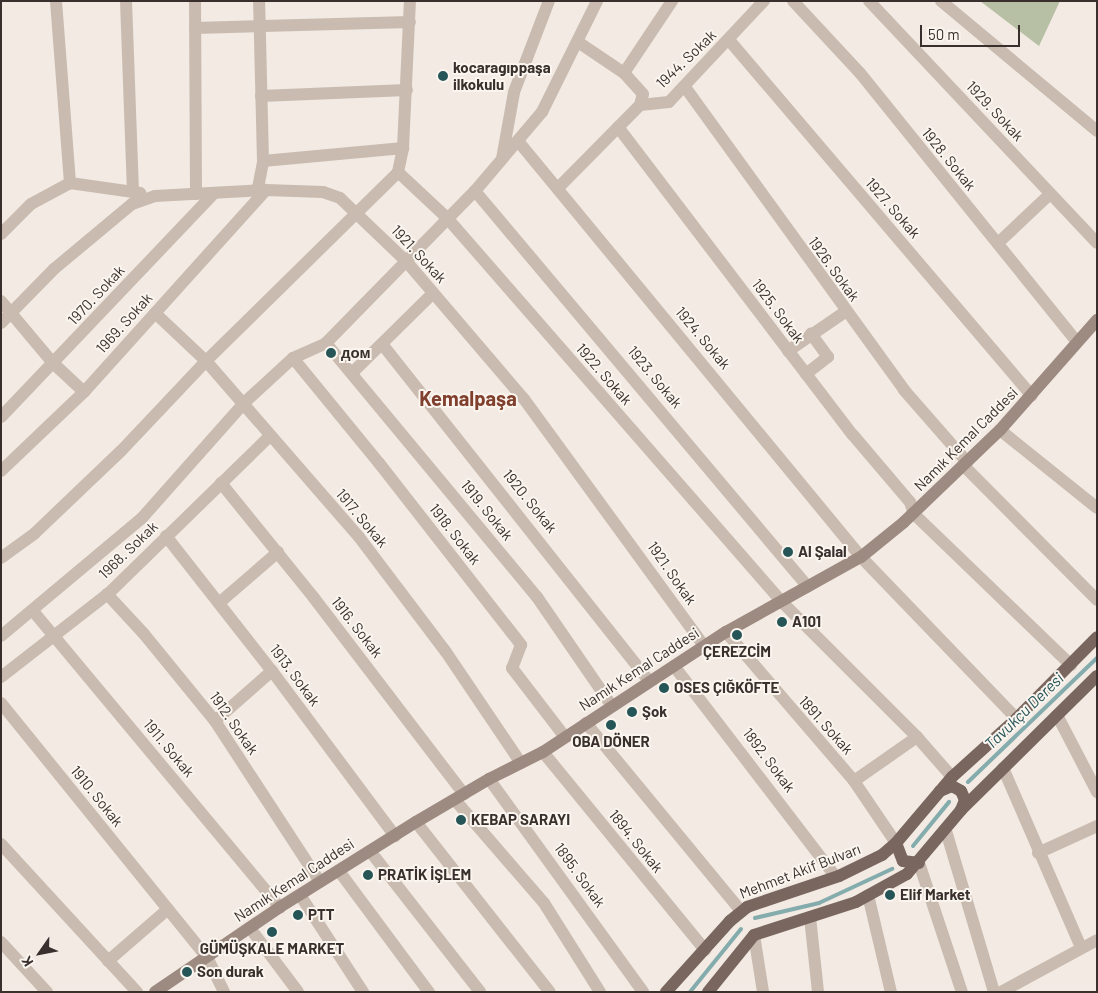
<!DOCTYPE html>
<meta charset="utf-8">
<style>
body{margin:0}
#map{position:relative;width:1098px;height:993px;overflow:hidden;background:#f2eae3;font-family:Barlow,sans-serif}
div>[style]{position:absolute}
.green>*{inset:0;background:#b7c0a4}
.stream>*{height:4px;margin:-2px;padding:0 2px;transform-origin:2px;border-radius:2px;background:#84acad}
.street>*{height:12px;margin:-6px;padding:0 6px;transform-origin:6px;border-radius:6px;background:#c9bbaf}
.secondary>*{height:12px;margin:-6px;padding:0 6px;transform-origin:6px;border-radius:6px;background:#9d8a81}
.primary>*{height:12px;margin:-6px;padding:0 6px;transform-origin:6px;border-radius:6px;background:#79675f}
.dots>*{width:14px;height:14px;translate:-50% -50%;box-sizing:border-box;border:2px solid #faf5ef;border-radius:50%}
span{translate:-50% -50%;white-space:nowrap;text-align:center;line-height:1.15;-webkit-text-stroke:4px #faf5ef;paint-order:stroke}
.street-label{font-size:15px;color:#39302d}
.poi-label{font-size:15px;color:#39302d;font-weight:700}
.left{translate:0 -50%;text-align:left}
.water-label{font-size:16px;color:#265557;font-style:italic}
.district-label{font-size:20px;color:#813f2d;font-weight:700}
.frame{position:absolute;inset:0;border:2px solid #39302d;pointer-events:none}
.north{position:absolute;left:15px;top:928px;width:50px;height:50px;-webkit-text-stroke:4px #faf5ef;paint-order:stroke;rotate:237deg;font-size:14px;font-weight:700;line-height:20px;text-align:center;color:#39302d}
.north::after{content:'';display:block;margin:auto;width:18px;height:22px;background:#39302d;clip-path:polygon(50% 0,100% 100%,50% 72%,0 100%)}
.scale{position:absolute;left:920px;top:25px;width:100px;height:22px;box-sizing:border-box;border:2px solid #39302d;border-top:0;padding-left:6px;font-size:15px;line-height:18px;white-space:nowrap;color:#39302d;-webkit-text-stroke:4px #faf5ef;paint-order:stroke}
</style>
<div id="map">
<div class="green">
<i style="clip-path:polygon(980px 1px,1060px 1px,1039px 46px)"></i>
</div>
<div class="stream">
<i style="left:968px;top:782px;width:179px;rotate:-43.9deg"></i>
<i style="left:913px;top:846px;width:57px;rotate:-50.7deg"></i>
<i style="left:755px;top:918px;width:66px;rotate:-13.2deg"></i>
<i style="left:819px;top:903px;width:81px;rotate:-25deg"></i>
<i style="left:690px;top:992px;width:81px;rotate:-51deg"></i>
</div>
<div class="street">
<i style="left:56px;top:1px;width:183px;rotate:85.6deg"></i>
<i style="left:126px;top:1px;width:190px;rotate:87.9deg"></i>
<i style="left:195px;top:1px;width:193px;rotate:89.7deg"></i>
<i style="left:793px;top:1px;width:98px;rotate:47.1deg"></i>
<i style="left:860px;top:73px;width:344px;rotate:51.1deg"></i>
<i style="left:869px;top:1px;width:332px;rotate:46.7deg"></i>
<i style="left:941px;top:1px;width:203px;rotate:39.8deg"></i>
<i style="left:195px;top:28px;width:215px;rotate:-1.6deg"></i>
<i style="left:729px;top:40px;width:467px;rotate:49.6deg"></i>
<i style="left:578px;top:42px;width:55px;rotate:34deg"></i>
<i style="left:685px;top:87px;width:374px;rotate:54.1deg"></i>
<i style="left:904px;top:390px;width:96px;rotate:48.8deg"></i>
<i style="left:261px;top:96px;width:146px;rotate:-2.4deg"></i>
<i style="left:640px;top:105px;width:11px;rotate:-75deg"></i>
<i style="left:643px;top:94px;width:28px;rotate:-132deg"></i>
<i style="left:624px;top:73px;width:87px;rotate:-56.3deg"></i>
<i style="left:618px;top:127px;width:387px;rotate:52.7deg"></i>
<i style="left:853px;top:435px;width:88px;rotate:49.6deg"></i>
<i style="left:910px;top:502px;width:13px;rotate:72deg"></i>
<i style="left:914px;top:514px;width:218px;rotate:43.9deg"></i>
<i style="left:518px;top:141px;width:539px;rotate:50.49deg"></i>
<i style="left:861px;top:557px;width:223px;rotate:46.1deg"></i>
<i style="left:502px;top:159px;width:68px;rotate:-79.8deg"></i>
<i style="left:514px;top:92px;width:97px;rotate:-69deg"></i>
<i style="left:263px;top:161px;width:141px;rotate:-5.3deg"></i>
<i style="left:398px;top:172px;width:69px;rotate:43.2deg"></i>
<i style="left:448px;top:219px;width:508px;rotate:48.91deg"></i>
<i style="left:782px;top:602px;width:191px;rotate:45deg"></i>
<i style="left:917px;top:737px;width:53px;rotate:48.8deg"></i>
<i style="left:558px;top:188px;width:117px;rotate:-45.3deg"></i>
<i style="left:640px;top:105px;width:29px;rotate:-6deg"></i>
<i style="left:669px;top:102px;width:139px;rotate:-46.8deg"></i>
<i style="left:475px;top:191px;width:517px;rotate:49.94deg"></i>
<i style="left:257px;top:193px;width:33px;rotate:-79deg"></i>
<i style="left:263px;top:161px;width:160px;rotate:-91.4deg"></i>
<i style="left:1px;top:234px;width:42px;rotate:-45deg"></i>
<i style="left:31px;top:204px;width:44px;rotate:-28.3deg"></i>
<i style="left:70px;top:183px;width:71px;rotate:8.1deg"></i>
<i style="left:998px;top:243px;width:70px;rotate:-43.3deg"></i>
<i style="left:1px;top:301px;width:81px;rotate:50deg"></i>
<i style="left:53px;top:363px;width:42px;rotate:43.1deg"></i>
<i style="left:155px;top:313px;width:70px;rotate:43.3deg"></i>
<i style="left:206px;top:361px;width:233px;rotate:49deg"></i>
<i style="left:359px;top:537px;width:144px;rotate:52.9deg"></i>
<i style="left:446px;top:652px;width:134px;rotate:56deg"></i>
<i style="left:1px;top:323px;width:76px;rotate:-45.5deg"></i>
<i style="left:54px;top:269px;width:102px;rotate:-39.8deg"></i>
<i style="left:132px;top:204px;width:24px;rotate:-19deg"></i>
<i style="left:155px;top:196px;width:111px;rotate:-3.1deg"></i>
<i style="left:266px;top:190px;width:57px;rotate:2deg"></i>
<i style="left:323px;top:192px;width:18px;rotate:19deg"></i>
<i style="left:340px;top:198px;width:91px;rotate:43.7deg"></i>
<i style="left:406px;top:261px;width:182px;rotate:49.5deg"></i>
<i style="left:524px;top:399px;width:306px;rotate:53.9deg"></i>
<i style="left:326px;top:343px;width:330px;rotate:50.3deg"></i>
<i style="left:537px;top:597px;width:132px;rotate:55.5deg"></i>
<i style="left:382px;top:344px;width:430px;rotate:51.6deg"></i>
<i style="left:788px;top:351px;width:69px;rotate:-34.4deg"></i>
<i style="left:293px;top:358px;width:136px;rotate:50.7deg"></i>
<i style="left:379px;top:463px;width:231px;rotate:52deg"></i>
<i style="left:521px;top:645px;width:25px;rotate:111deg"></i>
<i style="left:512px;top:668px;width:87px;rotate:52.5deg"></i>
<i style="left:352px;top:373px;width:114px;rotate:-44.6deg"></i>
<i style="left:806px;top:374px;width:28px;rotate:-38deg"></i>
<i style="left:828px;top:357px;width:29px;rotate:-126deg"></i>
<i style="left:1px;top:417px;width:308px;rotate:-46.4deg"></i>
<i style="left:1000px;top:430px;width:124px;rotate:38.8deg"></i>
<i style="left:964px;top:466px;width:189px;rotate:45.2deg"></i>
<i style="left:1px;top:471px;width:115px;rotate:-43.6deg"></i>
<i style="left:84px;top:392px;width:272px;rotate:-48deg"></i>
<i style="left:221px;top:483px;width:148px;rotate:51deg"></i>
<i style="left:314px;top:598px;width:247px;rotate:52.6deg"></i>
<i style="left:166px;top:536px;width:172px;rotate:51.9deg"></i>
<i style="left:272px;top:671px;width:206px;rotate:53.3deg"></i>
<i style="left:1px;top:558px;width:41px;rotate:-36deg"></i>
<i style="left:34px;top:534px;width:120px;rotate:-43.7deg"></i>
<i style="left:121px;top:451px;width:124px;rotate:-46.6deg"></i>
<i style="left:206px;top:361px;width:269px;rotate:-44.5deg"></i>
<i style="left:398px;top:172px;width:25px;rotate:-78deg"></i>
<i style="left:403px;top:148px;width:147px;rotate:-87.3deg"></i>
<i style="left:107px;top:594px;width:54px;rotate:47.2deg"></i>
<i style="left:144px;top:634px;width:112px;rotate:50.8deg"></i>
<i style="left:215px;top:721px;width:192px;rotate:56.9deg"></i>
<i style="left:219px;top:603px;width:78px;rotate:-40.8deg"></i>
<i style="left:33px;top:611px;width:386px;rotate:50.2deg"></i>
<i style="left:726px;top:632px;width:196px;rotate:49.3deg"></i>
<i style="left:854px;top:781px;width:75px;rotate:55.9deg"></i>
<i style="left:1px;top:636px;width:184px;rotate:-39.9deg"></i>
<i style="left:142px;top:518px;width:154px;rotate:-48.4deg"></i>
<i style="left:244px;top:403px;width:67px;rotate:-42.6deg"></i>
<i style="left:293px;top:358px;width:36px;rotate:-24deg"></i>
<i style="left:326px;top:343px;width:213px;rotate:-45.6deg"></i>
<i style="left:475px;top:191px;width:104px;rotate:-49.7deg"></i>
<i style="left:542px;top:112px;width:124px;rotate:-63.6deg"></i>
<i style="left:674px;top:666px;width:266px;rotate:52.5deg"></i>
<i style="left:1px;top:677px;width:138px;rotate:-37.9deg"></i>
<i style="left:110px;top:592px;width:222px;rotate:-44.3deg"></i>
<i style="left:1px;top:703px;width:327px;rotate:51deg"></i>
<i style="left:207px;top:957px;width:39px;rotate:64deg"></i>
<i style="left:1057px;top:715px;width:87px;rotate:62.5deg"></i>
<i style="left:215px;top:721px;width:76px;rotate:-41.3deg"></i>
<i style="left:586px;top:723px;width:244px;rotate:50.5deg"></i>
<i style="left:543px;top:752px;width:256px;rotate:50.7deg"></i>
<i style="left:1003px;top:768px;width:195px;rotate:66.5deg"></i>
<i style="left:489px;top:779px;width:263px;rotate:54.1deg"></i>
<i style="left:854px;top:781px;width:77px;rotate:-34.9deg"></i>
<i style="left:455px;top:800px;width:136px;rotate:49.2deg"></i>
<i style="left:544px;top:903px;width:105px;rotate:57.8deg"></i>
<i style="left:416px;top:822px;width:216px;rotate:51.8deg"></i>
<i style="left:946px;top:831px;width:168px;rotate:73.4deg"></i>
<i style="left:1px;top:844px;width:201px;rotate:47.4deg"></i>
<i style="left:370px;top:851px;width:179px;rotate:52deg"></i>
<i style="left:1038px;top:853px;width:65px;rotate:-24.6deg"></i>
<i style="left:919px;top:863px;width:136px;rotate:71.6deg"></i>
<i style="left:339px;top:871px;width:151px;rotate:53.4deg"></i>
<i style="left:300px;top:895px;width:116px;rotate:57deg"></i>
<i style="left:868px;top:895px;width:100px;rotate:76.7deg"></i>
<i style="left:810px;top:917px;width:75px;rotate:83.9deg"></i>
<i style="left:250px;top:928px;width:80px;rotate:53.1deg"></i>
<i style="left:754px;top:935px;width:58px;rotate:81deg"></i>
<i style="left:1px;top:942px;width:68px;rotate:47.4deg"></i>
<i style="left:108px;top:961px;width:79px;rotate:-40.9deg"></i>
<i style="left:1001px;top:992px;width:109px;rotate:-28.4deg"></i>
</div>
<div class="secondary">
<i style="left:155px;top:992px;width:151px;rotate:-34.2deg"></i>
<i style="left:280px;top:907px;width:160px;rotate:-32deg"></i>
<i style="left:416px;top:822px;width:85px;rotate:-30.5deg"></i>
<i style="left:489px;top:779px;width:60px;rotate:-26.6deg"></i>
<i style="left:543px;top:752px;width:219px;rotate:-33.3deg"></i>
<i style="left:726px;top:632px;width:154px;rotate:-29.1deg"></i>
<i style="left:861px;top:557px;width:55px;rotate:-39.1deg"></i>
<i style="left:904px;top:522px;width:133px;rotate:-43.8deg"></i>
<i style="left:1000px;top:430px;width:147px;rotate:-48.6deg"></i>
</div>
<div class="primary">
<i style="left:940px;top:791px;width:13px;rotate:-23deg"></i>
<i style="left:952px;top:786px;width:10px;rotate:29deg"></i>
<i style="left:961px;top:791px;width:10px;rotate:66deg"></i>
<i style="left:965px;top:800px;width:11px;rotate:112deg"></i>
<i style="left:896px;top:843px;width:19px;rotate:69deg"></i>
<i style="left:903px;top:861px;width:16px;rotate:7deg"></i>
<i style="left:666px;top:992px;width:96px;rotate:-48deg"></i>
<i style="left:730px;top:921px;width:22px;rotate:-39deg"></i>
<i style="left:747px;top:907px;width:97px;rotate:-18.6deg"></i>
<i style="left:839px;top:876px;width:48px;rotate:-26deg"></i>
<i style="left:882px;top:855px;width:18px;rotate:-41deg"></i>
<i style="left:896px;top:843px;width:87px;rotate:-49.7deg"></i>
<i style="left:952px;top:777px;width:84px;rotate:-42.1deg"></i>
<i style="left:1014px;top:721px;width:118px;rotate:-45.3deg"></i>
<i style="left:708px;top:992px;width:73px;rotate:-51.1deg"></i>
<i style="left:754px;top:935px;width:107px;rotate:-17.9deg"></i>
<i style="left:856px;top:902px;width:58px;rotate:-28.8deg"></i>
<i style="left:907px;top:874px;width:84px;rotate:-49.8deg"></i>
<i style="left:961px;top:810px;width:191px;rotate:-44.6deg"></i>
</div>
<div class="dots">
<i style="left:443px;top:76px;background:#265557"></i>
<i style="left:331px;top:353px;background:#265557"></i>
<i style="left:788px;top:552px;background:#265557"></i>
<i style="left:782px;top:622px;background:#265557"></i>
<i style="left:737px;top:635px;background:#265557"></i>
<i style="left:664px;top:688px;background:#265557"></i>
<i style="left:632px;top:712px;background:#265557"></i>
<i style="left:611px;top:725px;background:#265557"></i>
<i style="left:461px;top:820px;background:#265557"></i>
<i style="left:368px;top:875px;background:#265557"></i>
<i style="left:890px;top:895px;background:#265557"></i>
<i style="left:298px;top:915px;background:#265557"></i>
<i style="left:272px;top:932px;background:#265557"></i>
<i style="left:187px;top:972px;background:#265557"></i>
</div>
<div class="street-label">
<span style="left:686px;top:59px;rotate:-44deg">1944. Sokak</span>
<span style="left:995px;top:111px;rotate:47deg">1929. Sokak</span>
<span style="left:949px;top:159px;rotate:51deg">1928. Sokak</span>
<span style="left:893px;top:208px;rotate:49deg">1927. Sokak</span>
<span style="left:419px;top:254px;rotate:47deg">1921. Sokak</span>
<span style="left:834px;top:269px;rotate:54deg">1926. Sokak</span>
<span style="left:96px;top:295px;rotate:-47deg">1970. Sokak</span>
<span style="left:778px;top:311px;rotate:53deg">1925. Sokak</span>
<span style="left:124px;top:323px;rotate:-48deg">1969. Sokak</span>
<span style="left:703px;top:338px;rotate:50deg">1924. Sokak</span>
<span style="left:604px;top:374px;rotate:49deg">1922. Sokak</span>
<span style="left:655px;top:377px;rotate:50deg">1923. Sokak</span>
<span style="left:966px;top:439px;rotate:-45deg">Namık Kemal Caddesi</span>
<span style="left:530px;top:501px;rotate:51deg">1920. Sokak</span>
<span style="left:487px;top:510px;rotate:51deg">1919. Sokak</span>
<span style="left:362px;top:518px;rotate:50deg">1917. Sokak</span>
<span style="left:455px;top:534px;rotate:52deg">1918. Sokak</span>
<span style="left:128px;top:550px;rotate:-44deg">1968. Sokak</span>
<span style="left:672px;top:573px;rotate:55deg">1921. Sokak</span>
<span style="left:357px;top:627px;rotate:52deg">1916. Sokak</span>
<span style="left:639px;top:669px;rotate:-33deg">Namık Kemal Caddesi</span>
<span style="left:295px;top:675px;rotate:53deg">1913. Sokak</span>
<span style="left:234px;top:723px;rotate:55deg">1912. Sokak</span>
<span style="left:826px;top:725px;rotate:48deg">1891. Sokak</span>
<span style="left:169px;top:748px;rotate:50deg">1911. Sokak</span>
<span style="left:769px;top:760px;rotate:53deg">1892. Sokak</span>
<span style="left:97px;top:796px;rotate:51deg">1910. Sokak</span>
<span style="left:636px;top:841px;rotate:51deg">1894. Sokak</span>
<span style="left:800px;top:871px;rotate:-21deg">Mehmet Akif Bulvarı</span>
<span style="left:580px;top:875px;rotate:54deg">1895. Sokak</span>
<span style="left:294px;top:880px;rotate:-33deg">Namık Kemal Caddesi</span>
</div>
<div class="poi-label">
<span class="left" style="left:453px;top:76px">kocaragıppaşa<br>ilkokulu</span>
<span class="left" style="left:341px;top:353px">дом</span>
<span class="left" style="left:798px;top:552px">Al Şalal</span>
<span class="left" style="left:792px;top:622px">A101</span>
<span style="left:737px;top:652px">ÇEREZCİM</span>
<span class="left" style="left:674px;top:688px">OSES ÇIĞKÖFTE</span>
<span class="left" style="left:642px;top:712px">Şok</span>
<span style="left:611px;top:742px">OBA DÖNER</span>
<span class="left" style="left:471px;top:820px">KEBAP SARAYI</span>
<span class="left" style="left:378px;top:875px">PRATİK İŞLEM</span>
<span class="left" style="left:900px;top:895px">Elif Market</span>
<span class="left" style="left:308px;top:915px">PTT</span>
<span style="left:272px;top:949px">GÜMÜŞKALE MARKET</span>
<span class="left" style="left:197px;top:972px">Son durak</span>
</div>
<div class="water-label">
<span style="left:1024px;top:711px;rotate:-44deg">Tavukçu Deresi</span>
</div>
<div class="district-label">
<span style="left:468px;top:398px">Kemalpaşa</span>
</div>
<div class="frame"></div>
<div class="north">K</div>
<div class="scale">50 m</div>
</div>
